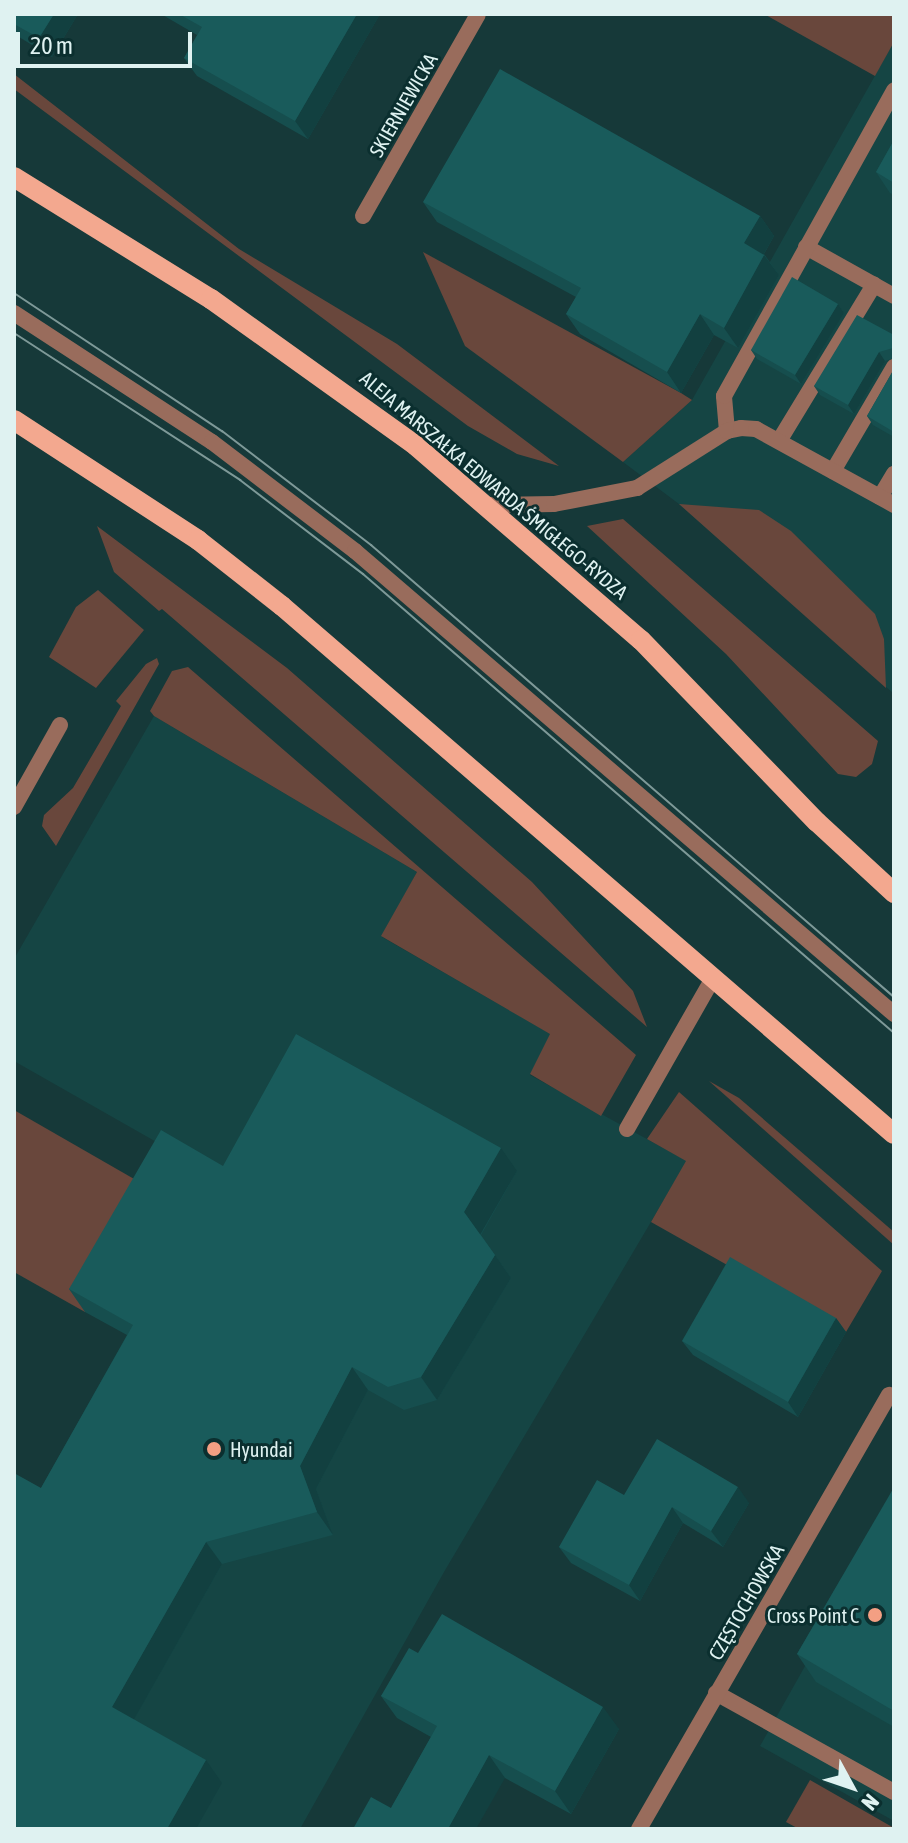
<!DOCTYPE html>
<meta charset="utf-8">
<style>
body{margin:0}
#map{position:relative;width:908px;height:1843px;overflow:hidden;background:#163939;font-family:"Asap Condensed",sans-serif}
div>[style]{position:absolute}
.built>*{inset:0;background:#154544}
.green>*{inset:0;background:#69473c}
.service>*{height:16px;margin:-8px;padding:0 8px;transform-origin:8px;border-radius:8px;background:#996c5c}
.minor>*{height:16px;margin:-8px;padding:0 8px;transform-origin:8px;border-radius:8px;background:#996c5c}
.primary>*{height:20px;margin:-10px;padding:0 10px;transform-origin:10px;border-radius:10px;background:#f3a88f}
.tram>*{height:2px;margin:-1px;padding:0 1px;transform-origin:1px;border-radius:1px;background:#7e9998}
.wall>*{inset:0;background:#164e4e}
.shaded-wall>*{inset:0;background:#124040}
.building>*{inset:0;background:#195b5b}
.dots>*{width:22px;height:22px;translate:-50% -50%;box-sizing:border-box;border:4px solid #0b2f2f;border-radius:50%}
span{translate:-50% -50%;white-space:nowrap;text-align:center;line-height:1.15;-webkit-text-stroke:6px #0b2f2f;paint-order:stroke}
.street-label{font-size:20px;color:#dff2f1}
.poi-label{font-size:20px;color:#dff2f1}
.left{translate:0 -50%;text-align:left}
.right{translate:-100% -50%;text-align:right}
.frame{position:absolute;inset:0;border:16px solid #dff2f1;pointer-events:none}
.north{position:absolute;left:812px;top:1747px;width:80px;height:80px;-webkit-text-stroke:6px #0b2f2f;paint-order:stroke;rotate:130deg;font-size:22px;font-weight:700;line-height:32px;text-align:center;color:#dff2f1}
.north::after{content:'';display:block;margin:auto;width:28px;height:36px;background:#dff2f1;clip-path:polygon(50% 0,100% 100%,50% 72%,0 100%)}
.scale{position:absolute;left:16px;top:32px;width:176px;height:36px;box-sizing:border-box;border:4px solid #dff2f1;border-top:0;padding-left:10px;font-size:24px;line-height:28px;white-space:nowrap;color:#dff2f1;-webkit-text-stroke:6px #0b2f2f;paint-order:stroke}
</style>
<div id="map">
<div class="built">
<i style="clip-path:polygon(894px 42px,894px 694px,679px 504px,623px 462px,692px 400px)"></i>
<i style="clip-path:polygon(154px 716px,417px 872px,382px 937px,551px 1034px,530px 1075px,687px 1161px,444px 1572px,300px 1829px,14px 1829px,14px 1586px,239px 1189px,14px 1061px,14px 959px)"></i>
<i style="clip-path:polygon(894px 1508px,894px 1821px,760px 1746px)"></i>
</div>
<div class="green">
<i style="clip-path:polygon(764px 14px,894px 14px,894px 42px,875px 76px)"></i>
<i style="clip-path:polygon(14px 74px,239px 249px,397px 344px,559px 466px,517px 454px,468px 426px,14px 89px)"></i>
<i style="clip-path:polygon(423px 252px,681px 393px,692px 400px,623px 462px,465px 346px)"></i>
<i style="clip-path:polygon(679px 504px,759px 510px,791px 531px,875px 614px,884px 639px,886px 688px)"></i>
<i style="clip-path:polygon(623px 519px,878px 741px,872px 764px,856px 777px,838px 774px,726px 654px,587px 526px)"></i>
<i style="clip-path:polygon(97px 526px,287px 668px,532px 882px,633px 991px,647px 1027px,162px 609px,159px 611px,114px 572px)"></i>
<i style="clip-path:polygon(98px 590px,144px 630px,96px 688px,49px 657px,76px 607px)"></i>
<i style="clip-path:polygon(157px 658px,159px 664px,56px 846px,42px 826px,44px 815px,73px 788px,121px 706px,116px 701px,146px 664px)"></i>
<i style="clip-path:polygon(188px 667px,636px 1055px,601px 1116px,530px 1074px,550px 1034px,381px 936px,417px 872px,154px 716px,150px 711px,172px 671px)"></i>
<i style="clip-path:polygon(709px 1081px,739px 1098px,894px 1232px,894px 1245px)"></i>
<i style="clip-path:polygon(679px 1092px,882px 1271px,846px 1332px,651px 1222px,686px 1161px,647px 1139px)"></i>
<i style="clip-path:polygon(14px 1110px,155px 1191px,85px 1312px,14px 1272px)"></i>
<i style="clip-path:polygon(810px 1780px,894px 1828px,894px 1829px,799px 1829px,786px 1822px)"></i>
</div>
<div class="service">
<i style="left:806px;top:247px;width:101px;rotate:29.1deg"></i>
<i style="left:14px;top:313px;width:236px;rotate:33.1deg"></i>
<i style="left:212px;top:442px;width:180px;rotate:37.3deg"></i>
<i style="left:355px;top:551px;width:711px;rotate:40.66deg"></i>
<i style="left:727px;top:431px;width:35px;rotate:-95deg"></i>
<i style="left:724px;top:396px;width:350px;rotate:-60.9deg"></i>
<i style="left:779px;top:441px;width:183px;rotate:-58.7deg"></i>
<i style="left:833px;top:471px;width:121px;rotate:-59.6deg"></i>
<i style="left:880px;top:497px;width:27px;rotate:-59deg"></i>
<i style="left:488px;top:505px;width:66px;rotate:-0.9deg"></i>
<i style="left:554px;top:504px;width:85px;rotate:-10.9deg"></i>
<i style="left:637px;top:488px;width:107px;rotate:-32.3deg"></i>
<i style="left:727px;top:431px;width:14px;rotate:-12deg"></i>
<i style="left:741px;top:428px;width:15px;rotate:4deg"></i>
<i style="left:756px;top:429px;width:158px;rotate:28.8deg"></i>
<i style="left:627px;top:1129px;width:174px;rotate:-60.3deg"></i>
<i style="left:716px;top:1693px;width:204px;rotate:29.1deg"></i>
</div>
<div class="minor">
<i style="left:363px;top:216px;width:232px;rotate:-60.3deg"></i>
<i style="left:14px;top:807px;width:94px;rotate:-60.7deg"></i>
<i style="left:639px;top:1829px;width:501px;rotate:-60.06deg"></i>
</div>
<div class="primary">
<i style="left:14px;top:177px;width:232px;rotate:31.8deg"></i>
<i style="left:211px;top:299px;width:252px;rotate:35.6deg"></i>
<i style="left:416px;top:446px;width:297px;rotate:40.8deg"></i>
<i style="left:641px;top:640px;width:253px;rotate:46deg"></i>
<i style="left:817px;top:822px;width:105px;rotate:42.7deg"></i>
<i style="left:14px;top:420px;width:220px;rotate:33.1deg"></i>
<i style="left:198px;top:540px;width:107px;rotate:38.2deg"></i>
<i style="left:282px;top:606px;width:808px;rotate:40.79deg"></i>
</div>
<div class="tram">
<i style="left:14px;top:293px;width:250px;rotate:33.6deg"></i>
<i style="left:222px;top:431px;width:188px;rotate:37.4deg"></i>
<i style="left:371px;top:545px;width:691px;rotate:40.84deg"></i>
<i style="left:14px;top:333px;width:270px;rotate:33deg"></i>
<i style="left:240px;top:480px;width:155px;rotate:37.4deg"></i>
<i style="left:363px;top:574px;width:702px;rotate:40.84deg"></i>
</div>
<div class="wall">
<i style="clip-path:polygon(14px 14px,78px 14px,52px 57px,14px 34px)"></i>
<i style="clip-path:polygon(161px 14px,380px 14px,308px 139px,197px 76px,184px 58px,197px 35px)"></i>
<i style="clip-path:polygon(894px 140px,894px 195px,890px 193px,876px 172px)"></i>
<i style="clip-path:polygon(423px 202px,760px 216px,774px 236px,764px 254px,779px 275px,738px 348px,714px 335px,681px 393px,580px 334px,566px 314px,576px 297px,437px 222px)"></i>
<i style="clip-path:polygon(838px 304px,844px 313px,801px 384px,757px 359px,751px 350px)"></i>
<i style="clip-path:polygon(894px 335px,894px 358px,885px 361px,854px 414px,820px 395px,814px 386px)"></i>
<i style="clip-path:polygon(894px 369px,894px 437px,873px 425px,867px 416px)"></i>
<i style="clip-path:polygon(223px 1166px,517px 1171px,481px 1235px,511px 1278px,437px 1400px,404px 1410px,368px 1390px,316px 1489px,333px 1535px,222px 1564px,134px 1719px,222px 1783px,14px 1829px,41px 1488px,127px 1335px,85px 1312px,69px 1289px)"></i>
<i style="clip-path:polygon(836px 1318px,846px 1332px,798px 1417px,693px 1355px,682px 1341px)"></i>
<i style="clip-path:polygon(894px 1489px,894px 1727px,816px 1682px,797px 1654px)"></i>
<i style="clip-path:polygon(624px 1495px,749px 1503px,723px 1547px,683px 1523px,640px 1601px,571px 1563px,559px 1547px)"></i>
<i style="clip-path:polygon(418px 1653px,619px 1729px,571px 1814px,505px 1778px,391px 1808px,431px 1737px,397px 1718px,381px 1696px)"></i>
</div>
<div class="shaded-wall">
<i style="clip-path:polygon(54px 14px,78px 14px,52px 57px,39px 38px)"></i>
<i style="clip-path:polygon(357px 14px,380px 14px,308px 139px,295px 121px)"></i>
<i style="clip-path:polygon(760px 216px,774px 236px,758px 264px,744px 243px)"></i>
<i style="clip-path:polygon(764px 255px,779px 275px,738px 348px,724px 328px)"></i>
<i style="clip-path:polygon(838px 304px,844px 313px,801px 384px,795px 375px)"></i>
<i style="clip-path:polygon(700px 314px,714px 335px,681px 393px,667px 372px)"></i>
<i style="clip-path:polygon(879px 352px,885px 361px,854px 414px,848px 405px)"></i>
<i style="clip-path:polygon(501px 1148px,517px 1171px,480px 1235px,464px 1212px)"></i>
<i style="clip-path:polygon(495px 1255px,511px 1278px,437px 1400px,421px 1377px)"></i>
<i style="clip-path:polygon(836px 1318px,846px 1332px,798px 1417px,788px 1402px)"></i>
<i style="clip-path:polygon(352px 1367px,368px 1390px,316px 1489px,333px 1535px,317px 1512px,300px 1466px)"></i>
<i style="clip-path:polygon(738px 1487px,749px 1503px,723px 1547px,711px 1531px)"></i>
<i style="clip-path:polygon(672px 1507px,683px 1523px,640px 1601px,629px 1585px)"></i>
<i style="clip-path:polygon(206px 1542px,222px 1564px,128px 1730px,112px 1707px)"></i>
<i style="clip-path:polygon(603px 1707px,619px 1729px,571px 1814px,555px 1791px)"></i>
<i style="clip-path:polygon(489px 1755px,505px 1778px,476px 1829px,448px 1829px)"></i>
<i style="clip-path:polygon(206px 1760px,222px 1783px,196px 1829px,167px 1829px)"></i>
</div>
<div class="building">
<i style="clip-path:polygon(14px 14px,54px 14px,39px 38px,14px 24px)"></i>
<i style="clip-path:polygon(179px 14px,357px 14px,295px 121px,184px 58px,202px 27px)"></i>
<i style="clip-path:polygon(500px 69px,760px 216px,744px 243px,764px 255px,724px 328px,700px 314px,667px 372px,566px 314px,581px 288px,423px 202px)"></i>
<i style="clip-path:polygon(894px 140px,894px 183px,876px 172px)"></i>
<i style="clip-path:polygon(792px 277px,838px 304px,795px 375px,751px 350px)"></i>
<i style="clip-path:polygon(857px 315px,894px 335px,894px 352px,893px 348px,879px 352px,848px 405px,814px 386px)"></i>
<i style="clip-path:polygon(894px 369px,894px 432px,867px 416px)"></i>
<i style="clip-path:polygon(296px 1034px,501px 1148px,464px 1212px,495px 1255px,421px 1377px,388px 1387px,352px 1367px,300px 1466px,317px 1512px,206px 1542px,112px 1707px,206px 1760px,167px 1829px,14px 1829px,14px 1473px,41px 1488px,133px 1325px,69px 1289px,161px 1130px,223px 1166px)"></i>
<i style="clip-path:polygon(730px 1257px,836px 1318px,788px 1402px,682px 1341px)"></i>
<i style="clip-path:polygon(657px 1439px,738px 1487px,711px 1531px,672px 1507px,629px 1585px,559px 1547px,597px 1480px,624px 1495px)"></i>
<i style="clip-path:polygon(893px 1489px,894px 1489px,894px 1711px,797px 1654px)"></i>
<i style="clip-path:polygon(442px 1614px,603px 1707px,555px 1791px,489px 1755px,448px 1829px,353px 1829px,371px 1797px,391px 1808px,437px 1726px,381px 1696px,409px 1648px,418px 1653px)"></i>
</div>
<div class="dots">
<i style="left:214px;top:1449px;background:#f39f83"></i>
<i style="left:875px;top:1615px;background:#f39f83"></i>
</div>
<div class="street-label">
<span style="left:403px;top:105px;rotate:-60deg">SKIERNIEWICKA</span>
<span style="left:494px;top:485px;rotate:40deg">ALEJA MARSZAŁKA EDWARDA ŚMIGŁEGO-RYDZA</span>
<span style="left:746px;top:1602px;rotate:-60deg">CZĘSTOCHOWSKA</span>
</div>
<div class="poi-label">
<span class="left" style="left:230px;top:1449px">Hyundai</span>
<span class="right" style="left:859px;top:1615px">Cross Point C</span>
</div>
<div class="frame"></div>
<div class="north">N</div>
<div class="scale">20 m</div>
</div>
